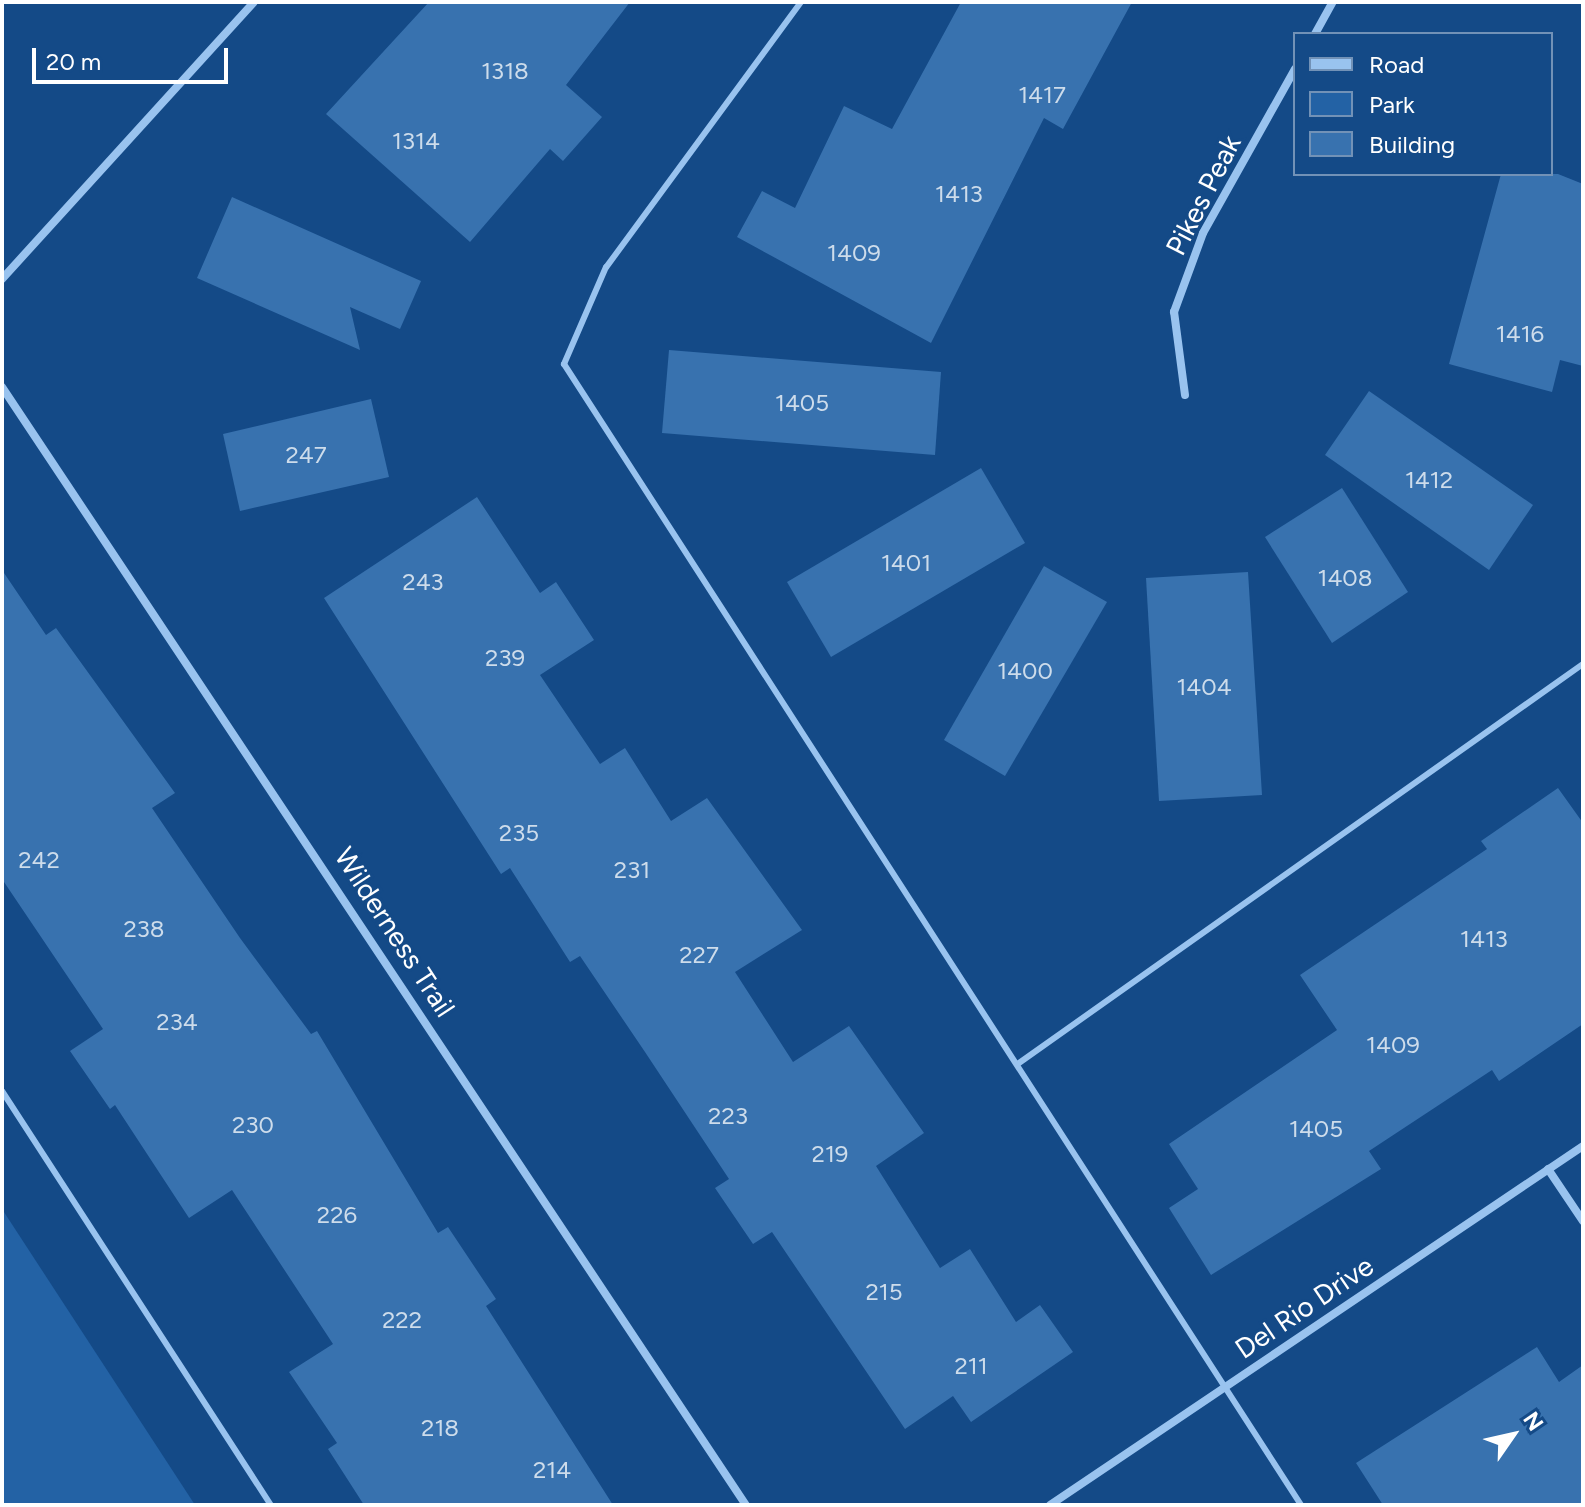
<!DOCTYPE html>
<style>
body{margin:0}
#map{position:relative;width:1585px;height:1507px;overflow:hidden;background:#144a87;font-family:Figtree,sans-serif}
div>[style]{position:absolute}
.green>*{inset:0;background:#2362a5}
.building>*{inset:0;background:#3872af}
.lane>*{height:6px;margin:-3px;padding:0 3px;transform-origin:3px;border-radius:3px;background:#99c3ef}
.street>*{height:8px;margin:-4px;padding:0 4px;transform-origin:4px;border-radius:4px;background:#99c3ef}
span{translate:-50% -50%;white-space:nowrap;text-align:center;line-height:1.15;-webkit-text-stroke:6px #144a87;paint-order:stroke}
.number-label{font-size:24px;color:#cddceb}
.number-label span{-webkit-text-stroke-width:0}
.street-label{font-size:28px;color:#fff}
.frame{position:absolute;inset:0;border:4px solid #fff;pointer-events:none}
.legend{position:absolute;left:1293px;top:32px;width:260px;height:144px;box-sizing:border-box;background:#144a87;border:2px solid #7292b7;margin:0;padding:10px 14px;list-style:none;font-size:24px;color:#fff}
.legend li{display:flex;align-items:center;gap:16px;height:40px}
.legend b{width:40px;border:2px solid #7292b7}
.north{position:absolute;left:1473px;top:1395px;width:80px;height:80px;-webkit-text-stroke:6px #144a87;paint-order:stroke;rotate:56deg;font-size:22px;font-weight:700;line-height:32px;text-align:center;color:#fff}
.north::after{content:'';display:block;margin:auto;width:28px;height:36px;background:#fff;clip-path:polygon(50% 0,100% 100%,50% 72%,0 100%)}
.scale{position:absolute;left:32px;top:48px;width:196px;height:36px;box-sizing:border-box;border:4px solid #fff;border-top:0;padding-left:10px;font-size:24px;line-height:28px;white-space:nowrap;color:#fff;-webkit-text-stroke:6px #144a87;paint-order:stroke}
</style>
<div id="map">
<div class="green">
<i style="clip-path:polygon(2px 1209px,195px 1505px,2px 1505px)"></i>
</div>
<div class="building">
<i style="clip-path:polygon(429px 2px,630px 2px,566px 85px,602px 117px,563px 161px,550px 149px,470px 242px,326px 114px)"></i>
<i style="clip-path:polygon(961px 2px,1132px 2px,1063px 129px,1044px 118px,931px 343px,737px 237px,762px 191px,795px 208px,844px 106px,892px 129px)"></i>
<i style="clip-path:polygon(1501px 174px,1558px 174px,1583px 184px,1583px 366px,1560px 360px,1552px 392px,1449px 364px)"></i>
<i style="clip-path:polygon(232px 197px,421px 281px,400px 329px,350px 307px,360px 350px,197px 278px)"></i>
<i style="clip-path:polygon(669px 350px,941px 372px,935px 455px,662px 433px)"></i>
<i style="clip-path:polygon(1369px 391px,1533px 505px,1489px 570px,1325px 455px)"></i>
<i style="clip-path:polygon(371px 399px,389px 477px,240px 511px,223px 434px)"></i>
<i style="clip-path:polygon(981px 468px,1025px 543px,831px 657px,787px 582px)"></i>
<i style="clip-path:polygon(1342px 488px,1408px 592px,1332px 643px,1265px 537px)"></i>
<i style="clip-path:polygon(477px 497px,540px 593px,556px 582px,594px 640px,540px 675px,600px 764px,625px 748px,671px 821px,707px 798px,802px 930px,735px 972px,793px 1062px,849px 1026px,924px 1133px,876px 1166px,940px 1268px,970px 1249px,1016px 1322px,1040px 1305px,1073px 1352px,971px 1422px,953px 1396px,905px 1429px,772px 1232px,753px 1244px,715px 1188px,729px 1179px,645px 1052px,580px 956px,570px 962px,510px 868px,501px 874px,324px 598px)"></i>
<i style="clip-path:polygon(1044px 566px,1107px 602px,1005px 776px,944px 740px)"></i>
<i style="clip-path:polygon(2px 570px,46px 635px,56px 628px,175px 793px,152px 808px,240px 938px,311px 1034px,317px 1031px,438px 1233px,448px 1227px,496px 1299px,486px 1306px,613px 1505px,364px 1505px,328px 1449px,337px 1443px,289px 1372px,333px 1344px,232px 1190px,189px 1218px,115px 1105px,110px 1109px,70px 1051px,103px 1029px,2px 879px)"></i>
<i style="clip-path:polygon(1248px 572px,1262px 795px,1159px 801px,1146px 578px)"></i>
<i style="clip-path:polygon(1558px 788px,1583px 823px,1583px 1024px,1499px 1081px,1492px 1070px,1369px 1151px,1381px 1169px,1211px 1275px,1169px 1208px,1198px 1189px,1169px 1144px,1337px 1030px,1300px 975px,1487px 849px,1481px 841px)"></i>
<i style="clip-path:polygon(1537px 1347px,1559px 1382px,1583px 1365px,1583px 1505px,1383px 1505px,1356px 1463px)"></i>
</div>
<div class="lane">
<i style="left:801px;top:2px;width:329px;rotate:126.3deg"></i>
<i style="left:606px;top:267px;width:106px;rotate:113.4deg"></i>
<i style="left:564px;top:364px;width:1358px;rotate:57.14deg"></i>
<i style="left:1019px;top:1063px;width:691px;rotate:-35.28deg"></i>
<i style="left:2px;top:1091px;width:494px;rotate:57deg"></i>
</div>
<div class="street">
<i style="left:1315px;top:34px;width:37px;rotate:-61deg"></i>
<i style="left:2px;top:279px;width:374px;rotate:-47.7deg"></i>
<i style="left:2px;top:387px;width:1343px;rotate:56.36deg"></i>
<i style="left:1185px;top:395px;width:84px;rotate:-97.5deg"></i>
<i style="left:1174px;top:312px;width:84px;rotate:-69.8deg"></i>
<i style="left:1203px;top:233px;width:188px;rotate:-60.7deg"></i>
<i style="left:1548px;top:1169px;width:63px;rotate:56.1deg"></i>
<i style="left:1050px;top:1505px;width:643px;rotate:-33.96deg"></i>
</div>
<div class="number-label">
<span style="left:505px;top:71px">1318</span>
<span style="left:1042px;top:95px">1417</span>
<span style="left:416px;top:141px">1314</span>
<span style="left:959px;top:194px">1413</span>
<span style="left:854px;top:253px">1409</span>
<span style="left:1520px;top:334px">1416</span>
<span style="left:802px;top:403px">1405</span>
<span style="left:306px;top:455px">247</span>
<span style="left:1429px;top:480px">1412</span>
<span style="left:906px;top:563px">1401</span>
<span style="left:1345px;top:578px">1408</span>
<span style="left:423px;top:582px">243</span>
<span style="left:505px;top:658px">239</span>
<span style="left:1025px;top:671px">1400</span>
<span style="left:1204px;top:687px">1404</span>
<span style="left:519px;top:833px">235</span>
<span style="left:39px;top:860px">242</span>
<span style="left:632px;top:870px">231</span>
<span style="left:144px;top:929px">238</span>
<span style="left:1484px;top:939px">1413</span>
<span style="left:699px;top:955px">227</span>
<span style="left:177px;top:1022px">234</span>
<span style="left:1393px;top:1045px">1409</span>
<span style="left:728px;top:1116px">223</span>
<span style="left:253px;top:1125px">230</span>
<span style="left:1316px;top:1129px">1405</span>
<span style="left:830px;top:1154px">219</span>
<span style="left:337px;top:1215px">226</span>
<span style="left:884px;top:1292px">215</span>
<span style="left:402px;top:1320px">222</span>
<span style="left:971px;top:1366px">211</span>
<span style="left:440px;top:1428px">218</span>
<span style="left:552px;top:1470px">214</span>
</div>
<div class="street-label">
<span style="left:1203px;top:195px;rotate:-63deg">Pikes Peak</span>
<span style="left:395px;top:932px;rotate:57deg">Wilderness Trail</span>
<span style="left:1304px;top:1307px;rotate:-34deg">Del Rio Drive</span>
</div>
<div class="frame"></div>
<ul class="legend">
<li><b style="height:10px;background:#99c3ef"></b>Road</li>
<li><b style="height:22px;background:#2362a5"></b>Park</li>
<li><b style="height:22px;background:#3872af"></b>Building</li>
</ul>
<div class="north">N</div>
<div class="scale">20 m</div>
</div>
